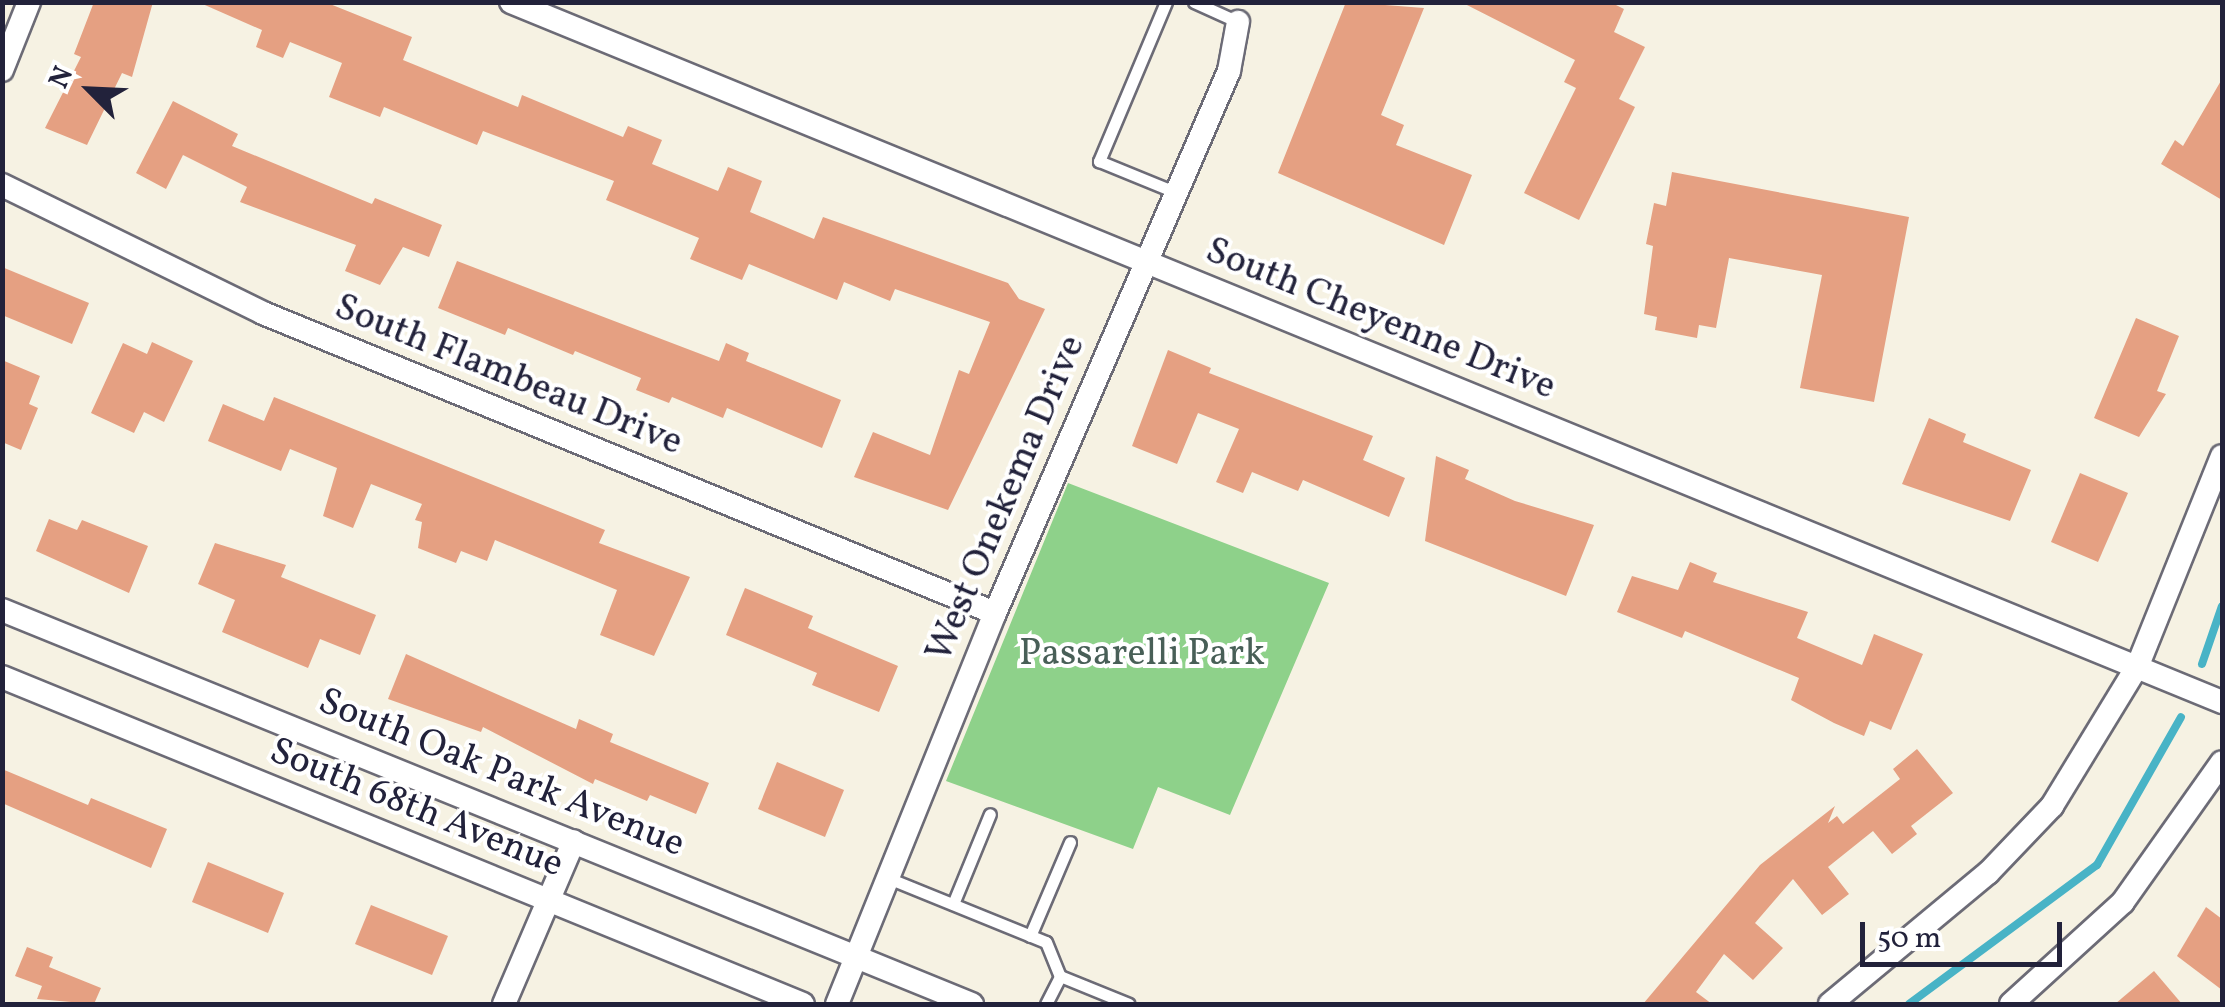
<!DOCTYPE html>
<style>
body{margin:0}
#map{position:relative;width:2225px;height:1007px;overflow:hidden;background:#f6f2e3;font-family:Vollkorn,serif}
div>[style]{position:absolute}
.green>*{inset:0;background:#8ed18a}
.stream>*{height:8px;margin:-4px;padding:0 4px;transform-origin:4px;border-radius:4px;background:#48b3c6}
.building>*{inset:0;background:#e5a082}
.roads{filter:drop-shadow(2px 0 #6c6b76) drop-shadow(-2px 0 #6c6b76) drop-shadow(0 2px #6c6b76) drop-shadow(0 -2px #6c6b76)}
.service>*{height:11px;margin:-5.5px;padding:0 5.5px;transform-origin:5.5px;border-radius:5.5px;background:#fff}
.minor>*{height:22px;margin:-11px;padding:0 11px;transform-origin:11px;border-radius:11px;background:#fff}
span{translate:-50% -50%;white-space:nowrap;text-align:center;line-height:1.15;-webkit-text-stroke:8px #fff;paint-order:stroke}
.street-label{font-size:38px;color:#22223b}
.park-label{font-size:38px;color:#485f57}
.frame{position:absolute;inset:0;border:5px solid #22223b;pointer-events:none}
.north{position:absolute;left:40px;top:40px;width:100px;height:100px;-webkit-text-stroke:8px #fff;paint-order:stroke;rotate:294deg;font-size:28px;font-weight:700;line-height:40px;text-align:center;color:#22223b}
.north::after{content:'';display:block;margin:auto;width:35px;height:45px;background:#22223b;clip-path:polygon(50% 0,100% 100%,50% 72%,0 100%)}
.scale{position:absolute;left:1860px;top:922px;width:202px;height:45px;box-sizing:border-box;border:5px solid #22223b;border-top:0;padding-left:12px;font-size:30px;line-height:35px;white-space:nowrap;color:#22223b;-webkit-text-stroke:8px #fff;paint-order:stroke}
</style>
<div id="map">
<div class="green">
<i style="clip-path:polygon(1068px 483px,1329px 583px,1230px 815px,1158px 787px,1133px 849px,946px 781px)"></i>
</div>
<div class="stream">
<i style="left:2202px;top:664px;width:61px;rotate:-71deg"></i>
<i style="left:1909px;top:1004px;width:234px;rotate:-36.5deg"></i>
<i style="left:2097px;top:865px;width:170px;rotate:-60.4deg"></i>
</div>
<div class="building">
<i style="clip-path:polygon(94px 2px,153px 2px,132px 77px,122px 73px,87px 145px,45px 128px,81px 57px,74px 54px)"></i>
<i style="clip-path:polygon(198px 2px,325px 2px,412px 37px,403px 60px,518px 107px,522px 95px,623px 137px,628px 126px,662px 140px,652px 164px,718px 191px,728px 167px,762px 181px,750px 212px,814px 239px,823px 217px,1008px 283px,1019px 299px,1045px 309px,948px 510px,854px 477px,873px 432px,930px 455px,959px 370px,969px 374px,990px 322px,895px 289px,890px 301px,844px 282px,837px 300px,749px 264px,742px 280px,690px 259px,699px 238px,606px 200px,614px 181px,483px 131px,477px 145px,384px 107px,380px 117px,329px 97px,342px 63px,290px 42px,283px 58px,256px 47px,262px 30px)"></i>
<i style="clip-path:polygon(1346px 2px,1424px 8px,1381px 115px,1404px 125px,1396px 145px,1472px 175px,1444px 245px,1278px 173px)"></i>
<i style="clip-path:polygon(1461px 2px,1610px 2px,1624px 9px,1614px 32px,1645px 47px,1619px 99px,1635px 107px,1579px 220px,1524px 193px,1576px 88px,1564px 82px,1575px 60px)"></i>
<i style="clip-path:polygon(2222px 79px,2222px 200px,2161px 164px,2175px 140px,2183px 146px)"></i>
<i style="clip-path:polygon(173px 101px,238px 134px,232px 146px,372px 204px,375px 198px,442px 225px,429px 257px,403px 247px,380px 285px,345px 271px,356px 245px,240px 202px,247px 187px,183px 155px,166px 189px,136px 173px)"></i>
<i style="clip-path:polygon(1672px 172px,1909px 217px,1874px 402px,1800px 388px,1822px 275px,1729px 258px,1716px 328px,1699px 325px,1697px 338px,1655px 330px,1657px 317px,1644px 314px,1653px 246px,1646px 244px,1654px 203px,1666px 206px)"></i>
<i style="clip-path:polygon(457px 261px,719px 361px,726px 343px,749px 353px,746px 361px,841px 400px,822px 448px,727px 408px,723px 418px,672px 397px,669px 403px,636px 390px,641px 378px,575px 351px,573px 355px,508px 328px,505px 335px,438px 308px)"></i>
<i style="clip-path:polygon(2px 267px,89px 303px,72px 344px,2px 315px)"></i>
<i style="clip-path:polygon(2136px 318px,2179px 336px,2157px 391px,2166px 394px,2139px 437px,2094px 418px)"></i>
<i style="clip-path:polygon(152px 342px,193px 361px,164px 422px,144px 412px,134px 433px,91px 413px,123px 343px,147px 354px)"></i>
<i style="clip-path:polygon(1168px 350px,1211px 368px,1209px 373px,1373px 436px,1363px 460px,1405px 478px,1389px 517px,1303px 480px,1298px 491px,1252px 472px,1243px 493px,1216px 482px,1239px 429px,1198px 413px,1177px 464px,1132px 446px)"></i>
<i style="clip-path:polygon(2px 360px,40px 376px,29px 404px,38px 408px,21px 450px,2px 442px)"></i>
<i style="clip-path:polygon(274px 397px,605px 530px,599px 543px,690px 577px,654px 656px,600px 635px,617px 590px,495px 540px,487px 561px,461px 551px,456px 563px,418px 548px,422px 522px,415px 520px,422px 504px,371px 484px,353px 528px,323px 516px,337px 468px,290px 449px,281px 471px,208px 441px,223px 404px,264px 421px)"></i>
<i style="clip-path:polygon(1929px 418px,1966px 434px,1963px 442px,2031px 470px,2010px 521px,1902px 484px)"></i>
<i style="clip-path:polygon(1436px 456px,1469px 470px,1465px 479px,1515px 501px,1594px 525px,1566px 596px,1425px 541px)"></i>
<i style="clip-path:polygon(2080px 473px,2128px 493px,2098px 562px,2051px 542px)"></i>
<i style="clip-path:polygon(49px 519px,77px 530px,82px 520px,148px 546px,129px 593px,36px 551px)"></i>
<i style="clip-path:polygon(215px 543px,286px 565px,281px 577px,376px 615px,360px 655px,320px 639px,308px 668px,222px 632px,235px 600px,198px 584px)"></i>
<i style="clip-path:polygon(1690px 562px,1717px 573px,1713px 582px,1808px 612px,1797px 638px,1862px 665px,1874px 634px,1923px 654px,1891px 730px,1870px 721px,1864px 736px,1834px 723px,1791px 700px,1799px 678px,1685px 631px,1682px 638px,1617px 612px,1632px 576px,1678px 590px)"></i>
<i style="clip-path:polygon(745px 588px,813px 616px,808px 628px,898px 666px,879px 712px,812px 685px,817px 673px,726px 635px)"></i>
<i style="clip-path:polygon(406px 654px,576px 729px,579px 719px,613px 734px,610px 742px,709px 783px,696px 814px,650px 795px,647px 801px,595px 779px,593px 784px,483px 727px,481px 732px,388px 699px)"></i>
<i style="clip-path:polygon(1917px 749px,1953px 793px,1911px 826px,1917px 834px,1892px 854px,1873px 831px,1828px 867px,1849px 894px,1822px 915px,1793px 879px,1755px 923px,1783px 948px,1753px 980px,1724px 954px,1696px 992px,1712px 1004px,1643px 1004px,1760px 865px,1835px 806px,1828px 823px,1837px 816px,1843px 824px,1900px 779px,1893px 769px)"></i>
<i style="clip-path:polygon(777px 762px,844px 790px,825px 837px,758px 809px)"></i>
<i style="clip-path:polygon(2px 769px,88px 805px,91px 798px,167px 829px,151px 868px,2px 803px)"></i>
<i style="clip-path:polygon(208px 862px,284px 893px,268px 933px,192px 902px)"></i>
<i style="clip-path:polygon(371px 905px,448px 936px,432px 975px,355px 944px)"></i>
<i style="clip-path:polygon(2206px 907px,2222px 919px,2222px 990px,2177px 956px)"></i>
<i style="clip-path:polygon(27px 947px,53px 957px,49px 967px,101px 988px,94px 1004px,37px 999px,42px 986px,15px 976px)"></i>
<i style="clip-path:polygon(2154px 971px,2182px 1004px,2115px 1004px)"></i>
</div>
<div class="roads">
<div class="service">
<i style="left:1166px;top:2px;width:173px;rotate:112.8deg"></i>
<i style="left:1099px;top:161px;width:82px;rotate:22.2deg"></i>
<i style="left:1194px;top:2px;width:48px;rotate:24.4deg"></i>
<i style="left:888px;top:878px;width:170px;rotate:22.1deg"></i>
<i style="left:1046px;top:942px;width:37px;rotate:68deg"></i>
<i style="left:953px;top:904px;width:97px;rotate:-67.7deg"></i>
<i style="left:1030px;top:936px;width:102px;rotate:-66.9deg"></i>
<i style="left:1046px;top:1004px;width:31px;rotate:-63deg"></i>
<i style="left:1060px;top:976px;width:74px;rotate:22.1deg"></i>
</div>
<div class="minor">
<i style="left:511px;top:2px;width:1849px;rotate:22.25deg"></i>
<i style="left:2px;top:70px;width:73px;rotate:-68.3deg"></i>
<i style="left:2px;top:185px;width:291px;rotate:26.1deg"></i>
<i style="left:263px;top:313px;width:791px;rotate:22.29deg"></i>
<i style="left:2px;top:610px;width:1047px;rotate:22.11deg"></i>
<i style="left:2px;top:677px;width:865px;rotate:22.21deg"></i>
<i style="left:504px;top:1004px;width:177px;rotate:-66.8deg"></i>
<i style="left:837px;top:1004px;width:422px;rotate:-68deg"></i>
<i style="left:995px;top:613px;width:590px;rotate:-66.65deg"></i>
<i style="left:1229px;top:71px;width:50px;rotate:-79.6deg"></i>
<i style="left:1830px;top:1004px;width:205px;rotate:-39.7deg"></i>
<i style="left:1988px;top:873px;width:93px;rotate:-46.3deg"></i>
<i style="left:2052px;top:806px;width:165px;rotate:-58.6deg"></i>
<i style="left:2138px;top:665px;width:225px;rotate:-68.1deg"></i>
<i style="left:2011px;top:1004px;width:151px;rotate:-42.3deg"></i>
<i style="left:2123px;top:902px;width:171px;rotate:-54.7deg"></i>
</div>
</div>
<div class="street-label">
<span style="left:1380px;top:320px;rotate:22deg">South Cheyenne Drive</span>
<span style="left:508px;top:376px;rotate:22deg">South Flambeau Drive</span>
<span style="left:1007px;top:499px;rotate:-67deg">West Onekema Drive</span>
<span style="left:501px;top:774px;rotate:22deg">South Oak Park Avenue</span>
<span style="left:416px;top:809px;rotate:22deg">South 68th Avenue</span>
</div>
<div class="park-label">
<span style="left:1142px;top:655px">Passarelli Park</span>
</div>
<div class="frame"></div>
<div class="north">N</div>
<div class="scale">50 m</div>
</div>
